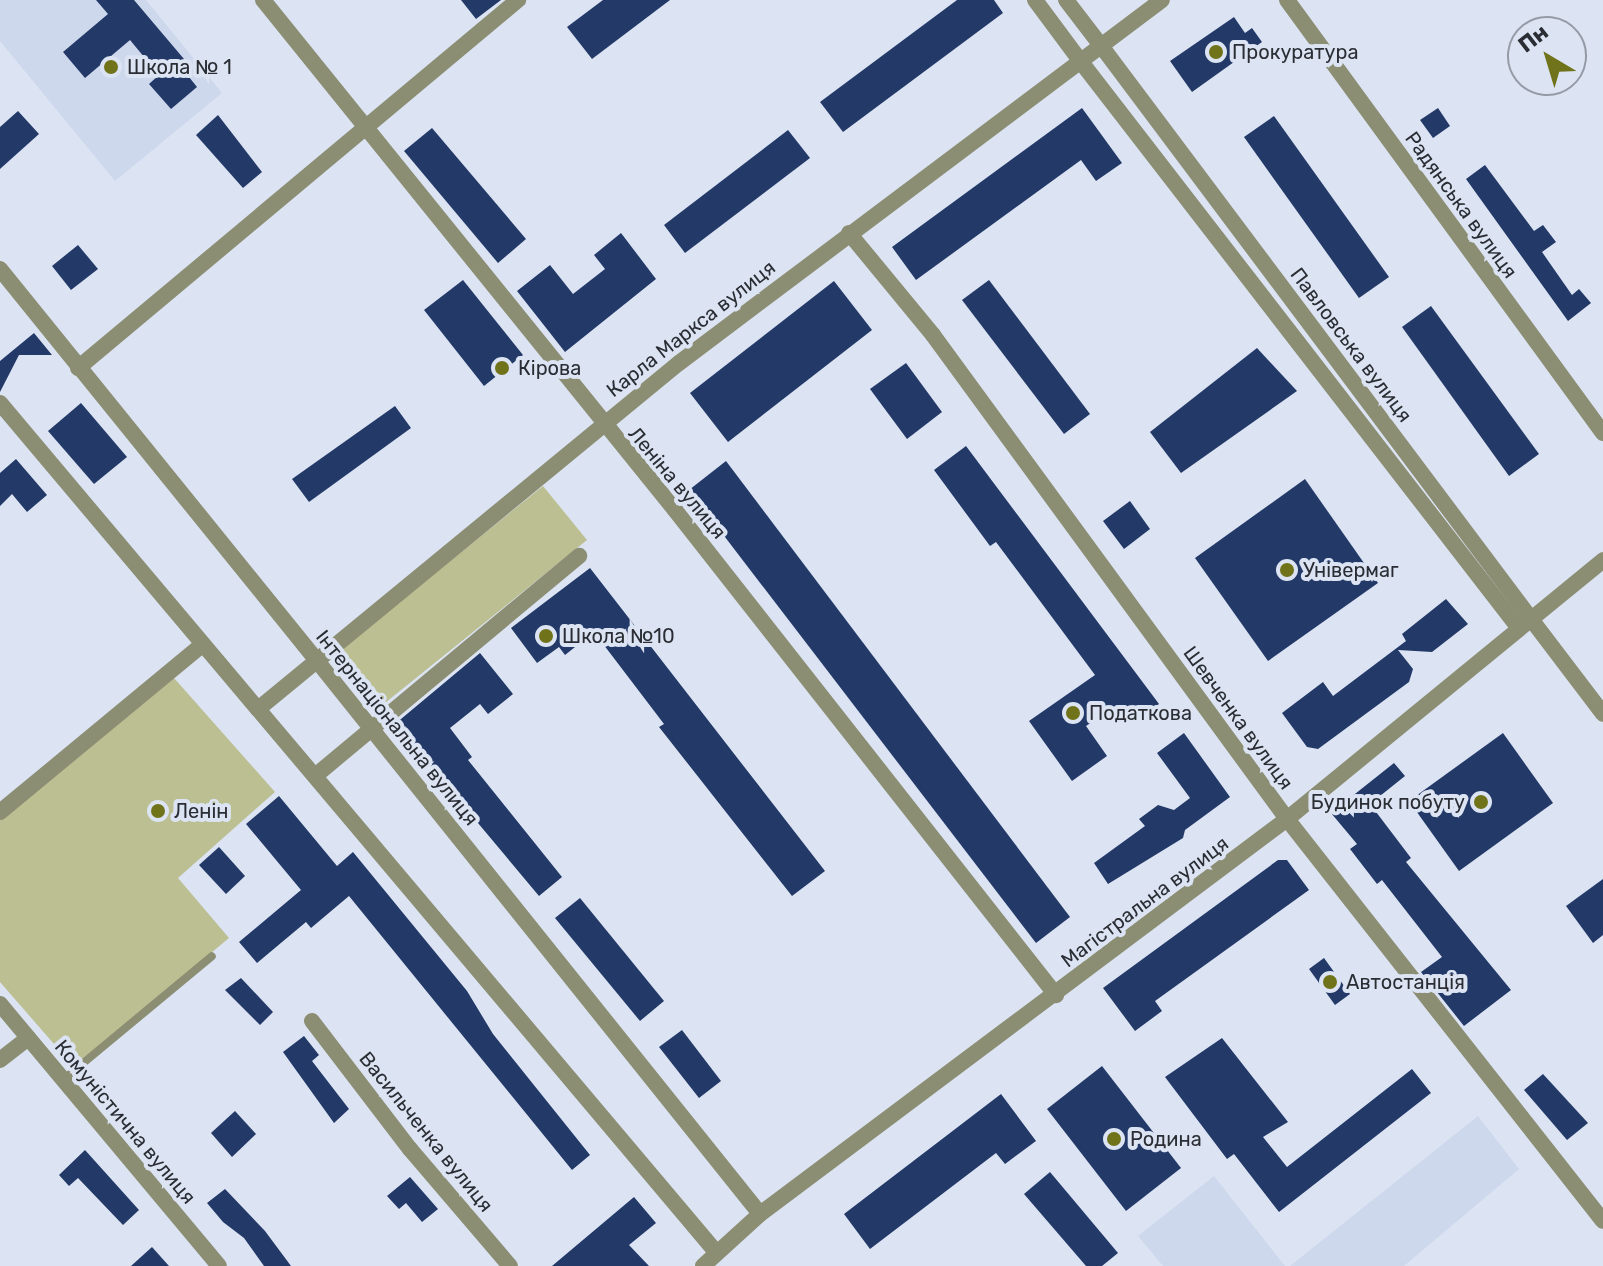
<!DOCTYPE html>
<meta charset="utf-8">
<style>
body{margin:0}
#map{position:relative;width:1603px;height:1266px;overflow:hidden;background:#dce4f3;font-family:Rubik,sans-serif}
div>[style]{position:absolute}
.built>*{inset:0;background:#cdd8ed}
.green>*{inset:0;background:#bbbf92}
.building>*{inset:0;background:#233968}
.service>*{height:8px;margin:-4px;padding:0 4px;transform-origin:4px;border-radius:4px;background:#8b8e73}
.minor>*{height:16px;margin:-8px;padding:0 8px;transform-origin:8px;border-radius:8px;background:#8b8e73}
.tertiary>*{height:16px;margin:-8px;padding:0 8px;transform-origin:8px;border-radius:8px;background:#8b8e73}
.dots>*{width:22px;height:22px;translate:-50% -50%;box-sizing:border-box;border:4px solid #dce4f3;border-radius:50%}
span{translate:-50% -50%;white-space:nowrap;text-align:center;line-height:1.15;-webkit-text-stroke:8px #dce4f3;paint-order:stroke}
.poi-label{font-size:20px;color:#2a2d33}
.left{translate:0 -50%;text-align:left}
.right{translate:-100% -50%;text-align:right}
.street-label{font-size:20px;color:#2a2d33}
.north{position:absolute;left:1507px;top:16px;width:80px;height:80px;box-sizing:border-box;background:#dce4f3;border:2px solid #959ba6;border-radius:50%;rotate:322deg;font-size:22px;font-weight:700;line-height:32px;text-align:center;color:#2a2d33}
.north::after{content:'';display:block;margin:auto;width:28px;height:36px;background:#70731a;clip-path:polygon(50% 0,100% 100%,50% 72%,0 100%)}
</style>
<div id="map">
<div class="built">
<i style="clip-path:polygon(0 0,146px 0,222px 93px,115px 181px,0 41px)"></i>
<i style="clip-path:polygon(1478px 1116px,1519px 1169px,1404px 1266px,1290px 1266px)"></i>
<i style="clip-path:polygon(1214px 1176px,1285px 1266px,1163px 1266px,1138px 1236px)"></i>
</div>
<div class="green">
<i style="clip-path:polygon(543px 486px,587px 540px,385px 703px,341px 649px)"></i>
<i style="clip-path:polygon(174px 678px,275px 792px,178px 878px,229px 938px,74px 1067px,0 982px,0 820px)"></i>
</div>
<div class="building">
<i style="clip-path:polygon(96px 0,134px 0,195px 72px,189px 77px,197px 87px,171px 109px,149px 84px,159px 75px,130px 40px,85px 78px,63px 52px,108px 14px)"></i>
<i style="clip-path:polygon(461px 0,501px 0,476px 19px)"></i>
<i style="clip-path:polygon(603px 0,670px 0,592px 59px,567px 27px)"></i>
<i style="clip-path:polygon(957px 0,994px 0,1003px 13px,843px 132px,820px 102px)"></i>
<i style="clip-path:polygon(1234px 17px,1245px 33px,1252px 28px,1262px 42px,1192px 92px,1170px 61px)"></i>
<i style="clip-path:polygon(1082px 108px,1122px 163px,1096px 181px,1081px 160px,916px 280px,892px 247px)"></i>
<i style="clip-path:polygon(1438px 108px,1450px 126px,1433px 138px,1420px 120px)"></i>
<i style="clip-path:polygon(18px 111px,39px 134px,0 169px,0 127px)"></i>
<i style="clip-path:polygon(218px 115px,262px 172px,243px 188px,196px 135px)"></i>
<i style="clip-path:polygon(1274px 116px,1389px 277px,1359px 298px,1244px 137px)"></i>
<i style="clip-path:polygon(432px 128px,526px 239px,498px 263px,404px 151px)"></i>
<i style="clip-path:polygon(788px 130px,810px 158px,685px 253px,664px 225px)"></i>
<i style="clip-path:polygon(1485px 165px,1534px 231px,1543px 225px,1556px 242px,1542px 252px,1572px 295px,1579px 289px,1591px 303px,1568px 321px,1466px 179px)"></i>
<i style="clip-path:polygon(621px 233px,656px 279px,565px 352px,517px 291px,550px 265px,573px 294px,605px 269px,594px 255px)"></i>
<i style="clip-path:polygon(78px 245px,98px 269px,71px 290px,52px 266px)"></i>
<i style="clip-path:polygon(463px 280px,523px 355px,484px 386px,424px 310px)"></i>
<i style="clip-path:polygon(989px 280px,1090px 414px,1064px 434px,962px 300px)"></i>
<i style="clip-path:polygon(834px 281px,872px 330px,728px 442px,690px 393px)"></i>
<i style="clip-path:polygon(1431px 306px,1539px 454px,1509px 476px,1402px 327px)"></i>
<i style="clip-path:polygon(34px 333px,52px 355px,19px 355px,0 392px,0 361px)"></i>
<i style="clip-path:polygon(1257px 348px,1297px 391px,1181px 473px,1150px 432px)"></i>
<i style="clip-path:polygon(906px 363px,942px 412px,907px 439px,870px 389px)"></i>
<i style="clip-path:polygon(81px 403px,127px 457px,94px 484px,48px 431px)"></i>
<i style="clip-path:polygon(395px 406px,411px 428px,309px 502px,292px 479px)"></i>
<i style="clip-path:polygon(966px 446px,1159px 704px,1130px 724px,1117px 705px,1086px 726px,1107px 756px,1072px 781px,1029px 721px,1095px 675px,996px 542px,990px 546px,934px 470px)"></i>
<i style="clip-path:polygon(16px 459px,47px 495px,27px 512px,12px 494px,0 506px,0 473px)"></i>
<i style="clip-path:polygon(726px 461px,1070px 917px,1036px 943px,689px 490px)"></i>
<i style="clip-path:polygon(1305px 479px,1378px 583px,1268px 661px,1195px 558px)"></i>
<i style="clip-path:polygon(1130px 501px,1150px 529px,1124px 549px,1103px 521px)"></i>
<i style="clip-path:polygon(590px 568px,825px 871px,792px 896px,659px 727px,664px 724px,594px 632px,565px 655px,559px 647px,537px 663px,511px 628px)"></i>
<i style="clip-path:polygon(1446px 599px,1468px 624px,1432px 652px,1398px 650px,1413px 669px,1409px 682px,1318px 749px,1307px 747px,1282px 713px,1323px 682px,1333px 696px,1406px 641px,1402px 634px)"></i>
<i style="clip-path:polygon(480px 653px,513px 694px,488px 714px,480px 704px,450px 728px,472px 757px,468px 760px,562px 877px,539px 896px,395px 724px)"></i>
<i style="clip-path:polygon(1184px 733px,1230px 797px,1185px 830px,1183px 838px,1108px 884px,1094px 863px,1145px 826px,1139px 819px,1158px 805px,1174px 810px,1190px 798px,1157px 753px)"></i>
<i style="clip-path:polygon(1503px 733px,1553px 803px,1459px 871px,1409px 801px)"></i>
<i style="clip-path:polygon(1394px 763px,1405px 776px,1370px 804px,1411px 858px,1406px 862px,1511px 990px,1464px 1026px,1421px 972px,1442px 957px,1382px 880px,1377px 884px,1350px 849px,1357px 844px,1331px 813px)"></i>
<i style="clip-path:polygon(279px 796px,337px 866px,353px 852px,467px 991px,493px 1034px,590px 1155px,572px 1170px,349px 896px,311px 928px,306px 922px,257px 963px,239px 942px,301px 890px,246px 824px)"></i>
<i style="clip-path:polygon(219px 847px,245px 876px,226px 894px,199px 865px)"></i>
<i style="clip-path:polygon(1278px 860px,1287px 860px,1309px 890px,1155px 1001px,1162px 1011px,1135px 1031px,1103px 988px)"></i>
<i style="clip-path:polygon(1603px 879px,1603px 935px,1593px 943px,1566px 906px)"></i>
<i style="clip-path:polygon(580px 898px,664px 1001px,640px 1021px,555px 918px)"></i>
<i style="clip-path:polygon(1324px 958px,1350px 994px,1335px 1005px,1309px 969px)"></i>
<i style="clip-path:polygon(241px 978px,273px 1012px,260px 1025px,225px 990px)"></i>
<i style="clip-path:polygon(682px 1030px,721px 1081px,699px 1098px,659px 1047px)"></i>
<i style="clip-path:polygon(304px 1036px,319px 1055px,312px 1061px,349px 1109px,334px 1123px,283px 1052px)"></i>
<i style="clip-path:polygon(1222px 1038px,1288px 1122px,1263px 1137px,1287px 1167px,1412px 1069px,1431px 1093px,1279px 1212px,1234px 1154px,1227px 1159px,1165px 1077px)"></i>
<i style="clip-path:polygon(1102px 1066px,1181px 1168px,1126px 1211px,1047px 1109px)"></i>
<i style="clip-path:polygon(1543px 1074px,1588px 1123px,1567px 1140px,1524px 1090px)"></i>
<i style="clip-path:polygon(1001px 1094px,1036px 1141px,1005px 1164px,996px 1153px,870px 1249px,844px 1214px)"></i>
<i style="clip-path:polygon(235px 1111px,256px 1134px,232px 1157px,211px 1133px)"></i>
<i style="clip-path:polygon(85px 1150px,139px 1210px,123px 1225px,78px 1178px,69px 1186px,59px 1175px)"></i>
<i style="clip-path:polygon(1050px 1172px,1118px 1253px,1102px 1266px,1086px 1266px,1024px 1194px)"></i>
<i style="clip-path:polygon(410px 1177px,438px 1209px,422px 1222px,406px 1203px,399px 1209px,387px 1196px)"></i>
<i style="clip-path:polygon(225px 1189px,265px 1231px,291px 1266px,264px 1266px,244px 1238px,223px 1222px,207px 1203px)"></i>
<i style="clip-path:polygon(634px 1197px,656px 1223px,629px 1245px,649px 1266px,552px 1266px)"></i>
<i style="clip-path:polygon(152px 1247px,169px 1266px,131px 1266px)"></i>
</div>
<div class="service">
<i style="left:64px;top:1079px;width:192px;rotate:-39.7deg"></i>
</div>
<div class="minor">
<i style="left:263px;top:0;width:656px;rotate:51.07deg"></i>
<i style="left:675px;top:510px;width:617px;rotate:51.85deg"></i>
<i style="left:1035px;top:0;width:72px;rotate:53.4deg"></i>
<i style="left:1066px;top:0;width:54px;rotate:52.5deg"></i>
<i style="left:1287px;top:0;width:536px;rotate:53.88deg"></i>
<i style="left:849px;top:233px;width:132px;rotate:50.5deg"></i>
<i style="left:933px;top:335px;width:600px;rotate:53.82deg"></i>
<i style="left:1287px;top:819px;width:511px;rotate:51.83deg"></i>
<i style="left:0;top:269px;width:506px;rotate:51.02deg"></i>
<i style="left:78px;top:368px;width:574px;rotate:-39.91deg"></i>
<i style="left:0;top:403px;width:400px;rotate:49.9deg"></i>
<i style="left:1531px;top:619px;width:119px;rotate:52.8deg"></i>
<i style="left:315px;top:776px;width:344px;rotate:-39.8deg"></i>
<i style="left:0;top:812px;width:262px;rotate:-39.6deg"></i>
<i style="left:0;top:1004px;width:341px;rotate:50.1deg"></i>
<i style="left:312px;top:1021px;width:161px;rotate:52.6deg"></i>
<i style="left:410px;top:1149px;width:154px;rotate:49.5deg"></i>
<i style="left:0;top:1060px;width:36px;rotate:-38deg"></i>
</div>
<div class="tertiary">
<i style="left:1099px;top:43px;width:720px;rotate:53.13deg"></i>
<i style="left:1078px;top:58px;width:719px;rotate:52.29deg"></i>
<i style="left:318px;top:662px;width:707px;rotate:51.31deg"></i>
<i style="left:716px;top:1252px;width:710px;rotate:-130.15deg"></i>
<i style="left:258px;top:709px;width:545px;rotate:-39.42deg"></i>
<i style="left:679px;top:363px;width:604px;rotate:-36.93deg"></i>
<i style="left:703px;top:1266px;width:77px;rotate:-42.4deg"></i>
<i style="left:760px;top:1214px;width:659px;rotate:-36.85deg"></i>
<i style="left:1287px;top:819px;width:409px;rotate:-39.3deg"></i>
</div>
<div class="dots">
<i style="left:1216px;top:52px;background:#70731a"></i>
<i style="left:111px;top:67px;background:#70731a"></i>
<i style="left:502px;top:368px;background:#70731a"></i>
<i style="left:1287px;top:570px;background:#70731a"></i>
<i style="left:546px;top:636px;background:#70731a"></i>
<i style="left:1073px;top:713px;background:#70731a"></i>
<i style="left:1481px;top:802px;background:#70731a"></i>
<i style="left:158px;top:811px;background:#70731a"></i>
<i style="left:1330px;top:982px;background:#70731a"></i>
<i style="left:1114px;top:1139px;background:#70731a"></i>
</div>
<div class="poi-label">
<span class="left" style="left:1232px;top:52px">Прокуратура</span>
<span class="left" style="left:127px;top:67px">Школа № 1</span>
<span class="left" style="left:518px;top:368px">Кірова</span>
<span class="left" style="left:1303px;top:570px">Універмаг</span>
<span class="left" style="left:562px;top:636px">Школа №10</span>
<span class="left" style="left:1089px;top:713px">Податкова</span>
<span class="right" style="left:1465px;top:802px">Будинок побуту</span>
<span class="left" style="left:174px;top:811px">Ленін</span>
<span class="left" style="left:1346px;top:982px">Автостанція</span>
<span class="left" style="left:1130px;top:1139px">Родина</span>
</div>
<div class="street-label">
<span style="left:1461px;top:205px;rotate:54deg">Радянська вулиця</span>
<span style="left:691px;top:329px;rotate:-38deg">Карла Маркса вулиця</span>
<span style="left:1351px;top:345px;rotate:53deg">Павловська вулиця</span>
<span style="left:677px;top:483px;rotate:50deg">Леніна вулиця</span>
<span style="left:1238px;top:718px;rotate:54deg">Шевченка вулиця</span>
<span style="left:397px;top:728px;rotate:51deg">Інтернаціональна вулиця</span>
<span style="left:1145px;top:902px;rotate:-37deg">Магістральна вулиця</span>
<span style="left:125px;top:1122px;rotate:50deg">Комуністична вулиця</span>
<span style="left:426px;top:1132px;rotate:51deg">Васильченка вулиця</span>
</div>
<div class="north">Пн</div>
</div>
